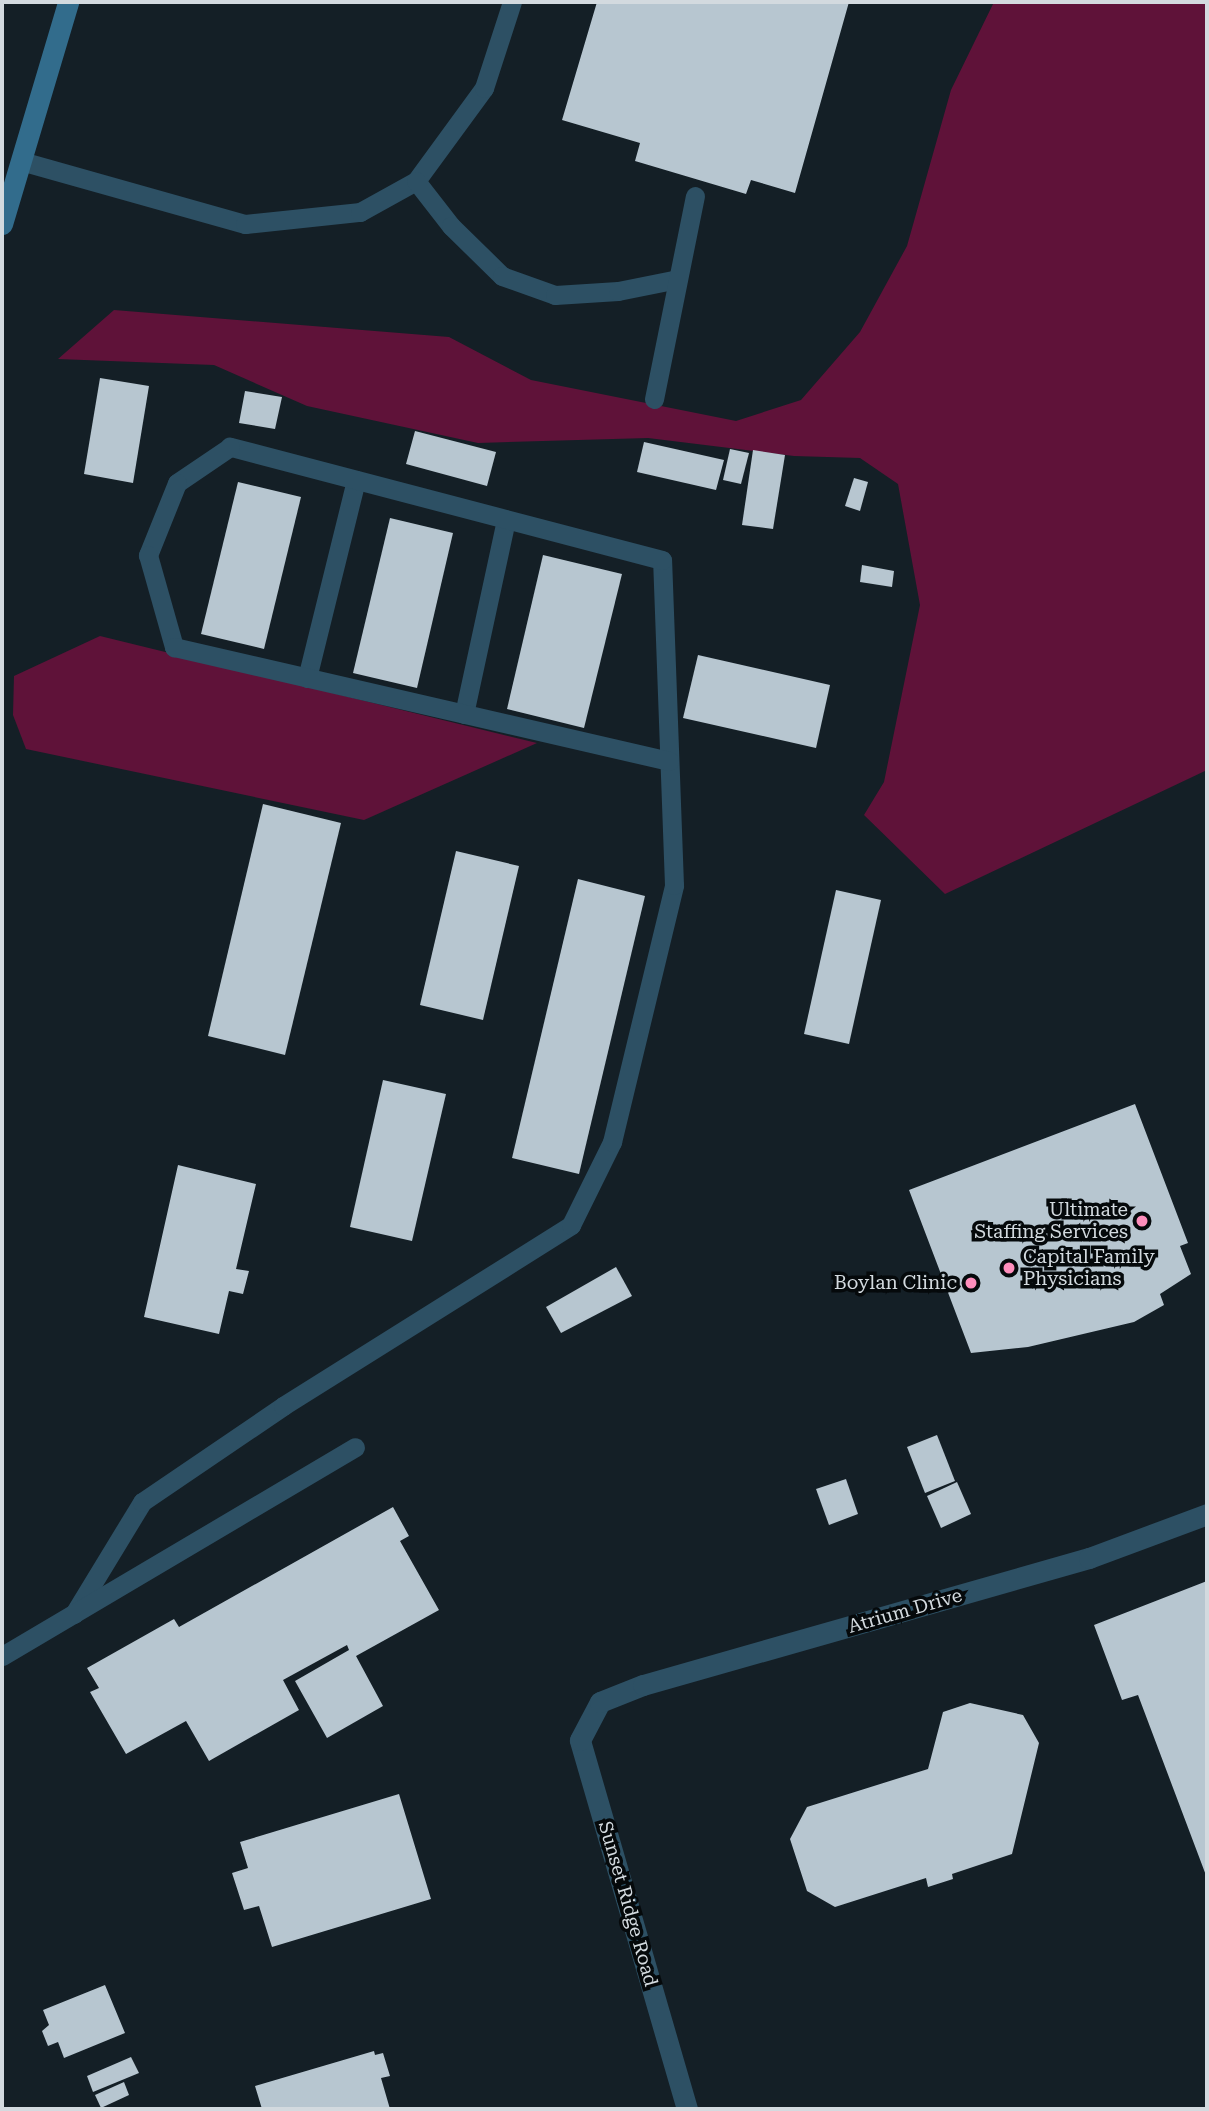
<!DOCTYPE html>
<style>
body{margin:0}
#map{position:relative;width:1209px;height:2111px;overflow:hidden;background:#141f26;font-family:"Roboto Serif",serif}
div>[style]{position:absolute}
.green>*{inset:0;background:#5f1239}
.building>*{inset:0;background:#b7c6d0}
.lane>*{height:19px;margin:-9.5px;padding:0 9.5px;transform-origin:9.5px;border-radius:9.5px;background:#2d5064}
.street>*{height:21px;margin:-10.5px;padding:0 10.5px;transform-origin:10.5px;border-radius:10.5px;background:#2d5064}
.secondary>*{height:21px;margin:-10.5px;padding:0 10.5px;transform-origin:10.5px;border-radius:10.5px;background:#326c8c}
.dots>*{width:19px;height:19px;translate:-50% -50%;box-sizing:border-box;border:4px solid #05090b;border-radius:50%}
span{translate:-50% -50%;white-space:nowrap;text-align:center;line-height:1.15;-webkit-text-stroke:7px #05090b;paint-order:stroke}
.poi-label{font-size:19px;color:#d3dadf}
.right{translate:-100% -50%;text-align:right}
.left{translate:0 -50%;text-align:left}
.street-label{font-size:19px;color:#d3dadf}
.frame{position:absolute;inset:0;border:4px solid #d3dadf;pointer-events:none}
</style>
<div id="map">
<div class="green">
<i style="clip-path:polygon(994px 2px,1207px 2px,1207px 770px,945px 894px,864px 815px,884px 782px,920px 605px,898px 484px,860px 458px,794px 456px,648px 438px,478px 443px,307px 406px,214px 365px,58px 359px,114px 310px,449px 337px,531px 380px,736px 421px,801px 400px,860px 332px,907px 246px,951px 90px)"></i>
<i style="clip-path:polygon(100px 636px,537px 743px,364px 820px,26px 749px,13px 715px,14px 676px)"></i>
</div>
<div class="building">
<i style="clip-path:polygon(597px 2px,849px 2px,795px 193px,751px 180px,746px 194px,635px 161px,640px 143px,562px 120px)"></i>
<i style="clip-path:polygon(100px 378px,149px 386px,133px 483px,84px 474px)"></i>
<i style="clip-path:polygon(245px 391px,282px 397px,275px 429px,239px 423px)"></i>
<i style="clip-path:polygon(415px 431px,496px 452px,487px 486px,406px 464px)"></i>
<i style="clip-path:polygon(644px 442px,724px 460px,716px 490px,637px 472px)"></i>
<i style="clip-path:polygon(730px 449px,749px 453px,741px 484px,723px 480px)"></i>
<i style="clip-path:polygon(753px 450px,785px 455px,773px 529px,742px 525px)"></i>
<i style="clip-path:polygon(854px 478px,868px 482px,860px 511px,845px 506px)"></i>
<i style="clip-path:polygon(238px 482px,301px 497px,264px 649px,201px 634px)"></i>
<i style="clip-path:polygon(390px 518px,453px 533px,417px 688px,353px 673px)"></i>
<i style="clip-path:polygon(543px 555px,622px 574px,584px 728px,507px 709px)"></i>
<i style="clip-path:polygon(862px 565px,894px 571px,892px 587px,860px 582px)"></i>
<i style="clip-path:polygon(698px 655px,830px 685px,816px 748px,683px 718px)"></i>
<i style="clip-path:polygon(263px 804px,341px 823px,285px 1055px,208px 1036px)"></i>
<i style="clip-path:polygon(456px 851px,519px 866px,483px 1020px,420px 1005px)"></i>
<i style="clip-path:polygon(578px 879px,645px 896px,579px 1174px,512px 1158px)"></i>
<i style="clip-path:polygon(836px 890px,881px 900px,849px 1044px,804px 1034px)"></i>
<i style="clip-path:polygon(383px 1080px,446px 1094px,412px 1241px,350px 1227px)"></i>
<i style="clip-path:polygon(1135px 1104px,1188px 1243px,1180px 1246px,1191px 1274px,1160px 1294px,1164px 1305px,1134px 1322px,1028px 1347px,971px 1353px,909px 1190px)"></i>
<i style="clip-path:polygon(178px 1165px,256px 1184px,236px 1269px,249px 1271px,243px 1294px,229px 1291px,219px 1334px,144px 1317px)"></i>
<i style="clip-path:polygon(616px 1267px,632px 1296px,561px 1333px,546px 1307px)"></i>
<i style="clip-path:polygon(937px 1435px,955px 1481px,925px 1493px,907px 1447px)"></i>
<i style="clip-path:polygon(846px 1479px,858px 1514px,829px 1525px,816px 1489px)"></i>
<i style="clip-path:polygon(957px 1482px,971px 1514px,941px 1528px,927px 1496px)"></i>
<i style="clip-path:polygon(393px 1507px,409px 1536px,400px 1541px,439px 1610px,356px 1656px,383px 1706px,327px 1738px,295px 1681px,349px 1650px,347px 1645px,283px 1680px,299px 1710px,209px 1761px,186px 1721px,126px 1754px,90px 1692px,99px 1688px,87px 1668px,174px 1619px,179px 1627px)"></i>
<i style="clip-path:polygon(1207px 1581px,1207px 1878px,1138px 1695px,1122px 1700px,1094px 1625px)"></i>
<i style="clip-path:polygon(970px 1703px,1023px 1715px,1039px 1743px,1012px 1854px,952px 1874px,953px 1879px,928px 1887px,926px 1878px,835px 1907px,807px 1891px,790px 1839px,807px 1807px,928px 1769px,943px 1712px)"></i>
<i style="clip-path:polygon(399px 1794px,431px 1899px,272px 1947px,259px 1906px,244px 1910px,232px 1873px,248px 1868px,240px 1842px)"></i>
<i style="clip-path:polygon(105px 1985px,125px 2033px,64px 2058px,58px 2042px,48px 2046px,42px 2031px,49px 2025px,43px 2010px)"></i>
<i style="clip-path:polygon(374px 2051px,375px 2055px,383px 2053px,390px 2076px,381px 2078px,390px 2109px,262px 2109px,255px 2086px)"></i>
<i style="clip-path:polygon(131px 2057px,139px 2073px,93px 2092px,87px 2076px)"></i>
<i style="clip-path:polygon(124px 2082px,129px 2095px,101px 2108px,95px 2095px)"></i>
</div>
<div class="lane">
<i style="left:21px;top:161px;width:233px;rotate:15.7deg"></i>
<i style="left:245px;top:224px;width:116px;rotate:-6deg"></i>
<i style="left:360px;top:212px;width:64px;rotate:-29deg"></i>
<i style="left:416px;top:181px;width:115px;rotate:-53.8deg"></i>
<i style="left:484px;top:88px;width:90px;rotate:-72deg"></i>
<i style="left:416px;top:181px;width:57px;rotate:52.1deg"></i>
<i style="left:451px;top:226px;width:71px;rotate:44.4deg"></i>
<i style="left:502px;top:276px;width:56px;rotate:19.7deg"></i>
<i style="left:555px;top:295px;width:63px;rotate:-3.6deg"></i>
<i style="left:618px;top:291px;width:61px;rotate:-11.3deg"></i>
<i style="left:654px;top:399px;width:207px;rotate:-78.6deg"></i>
<i style="left:307px;top:678px;width:204px;rotate:-76.1deg"></i>
<i style="left:464px;top:714px;width:199px;rotate:-77.8deg"></i>
<i style="left:74px;top:1614px;width:131px;rotate:-58.7deg"></i>
<i style="left:142px;top:1502px;width:171px;rotate:-34.2deg"></i>
<i style="left:283px;top:1406px;width:340px;rotate:-32.1deg"></i>
<i style="left:571px;top:1225px;width:93px;rotate:-63.7deg"></i>
<i style="left:612px;top:1142px;width:264px;rotate:-76.4deg"></i>
<i style="left:674px;top:885px;width:325px;rotate:-92.1deg"></i>
<i style="left:662px;top:560px;width:447px;rotate:-165.3deg"></i>
<i style="left:230px;top:447px;width:64px;rotate:145.8deg"></i>
<i style="left:177px;top:483px;width:78px;rotate:111.9deg"></i>
<i style="left:148px;top:555px;width:96px;rotate:74.2deg"></i>
<i style="left:174px;top:647px;width:508px;rotate:12.97deg"></i>
<i style="left:2px;top:1656px;width:410px;rotate:-30.6deg"></i>
</div>
<div class="street">
<i style="left:687px;top:2109px;width:384px;rotate:-106.2deg"></i>
<i style="left:580px;top:1740px;width:43px;rotate:-62.2deg"></i>
<i style="left:600px;top:1702px;width:46px;rotate:-21.6deg"></i>
<i style="left:643px;top:1685px;width:464px;rotate:-15.9deg"></i>
<i style="left:1089px;top:1558px;width:126px;rotate:-20.4deg"></i>
</div>
<div class="secondary">
<i style="left:2px;top:224px;width:232px;rotate:-73.4deg"></i>
</div>
<div class="dots">
<i style="left:1142px;top:1221px;background:#fe8ebc"></i>
<i style="left:1009px;top:1268px;background:#fe8ebc"></i>
<i style="left:971px;top:1283px;background:#fe8ebc"></i>
</div>
<div class="poi-label">
<span class="right" style="left:1128px;top:1221px">Ultimate<br>Staffing Services</span>
<span class="left" style="left:1023px;top:1268px">Capital Family<br>Physicians</span>
<span class="right" style="left:957px;top:1283px">Boylan Clinic</span>
</div>
<div class="street-label">
<span style="left:905px;top:1611px;rotate:-16deg">Atrium Drive</span>
<span style="left:628px;top:1904px;rotate:74deg">Sunset Ridge Road</span>
</div>
<div class="frame"></div>
</div>
